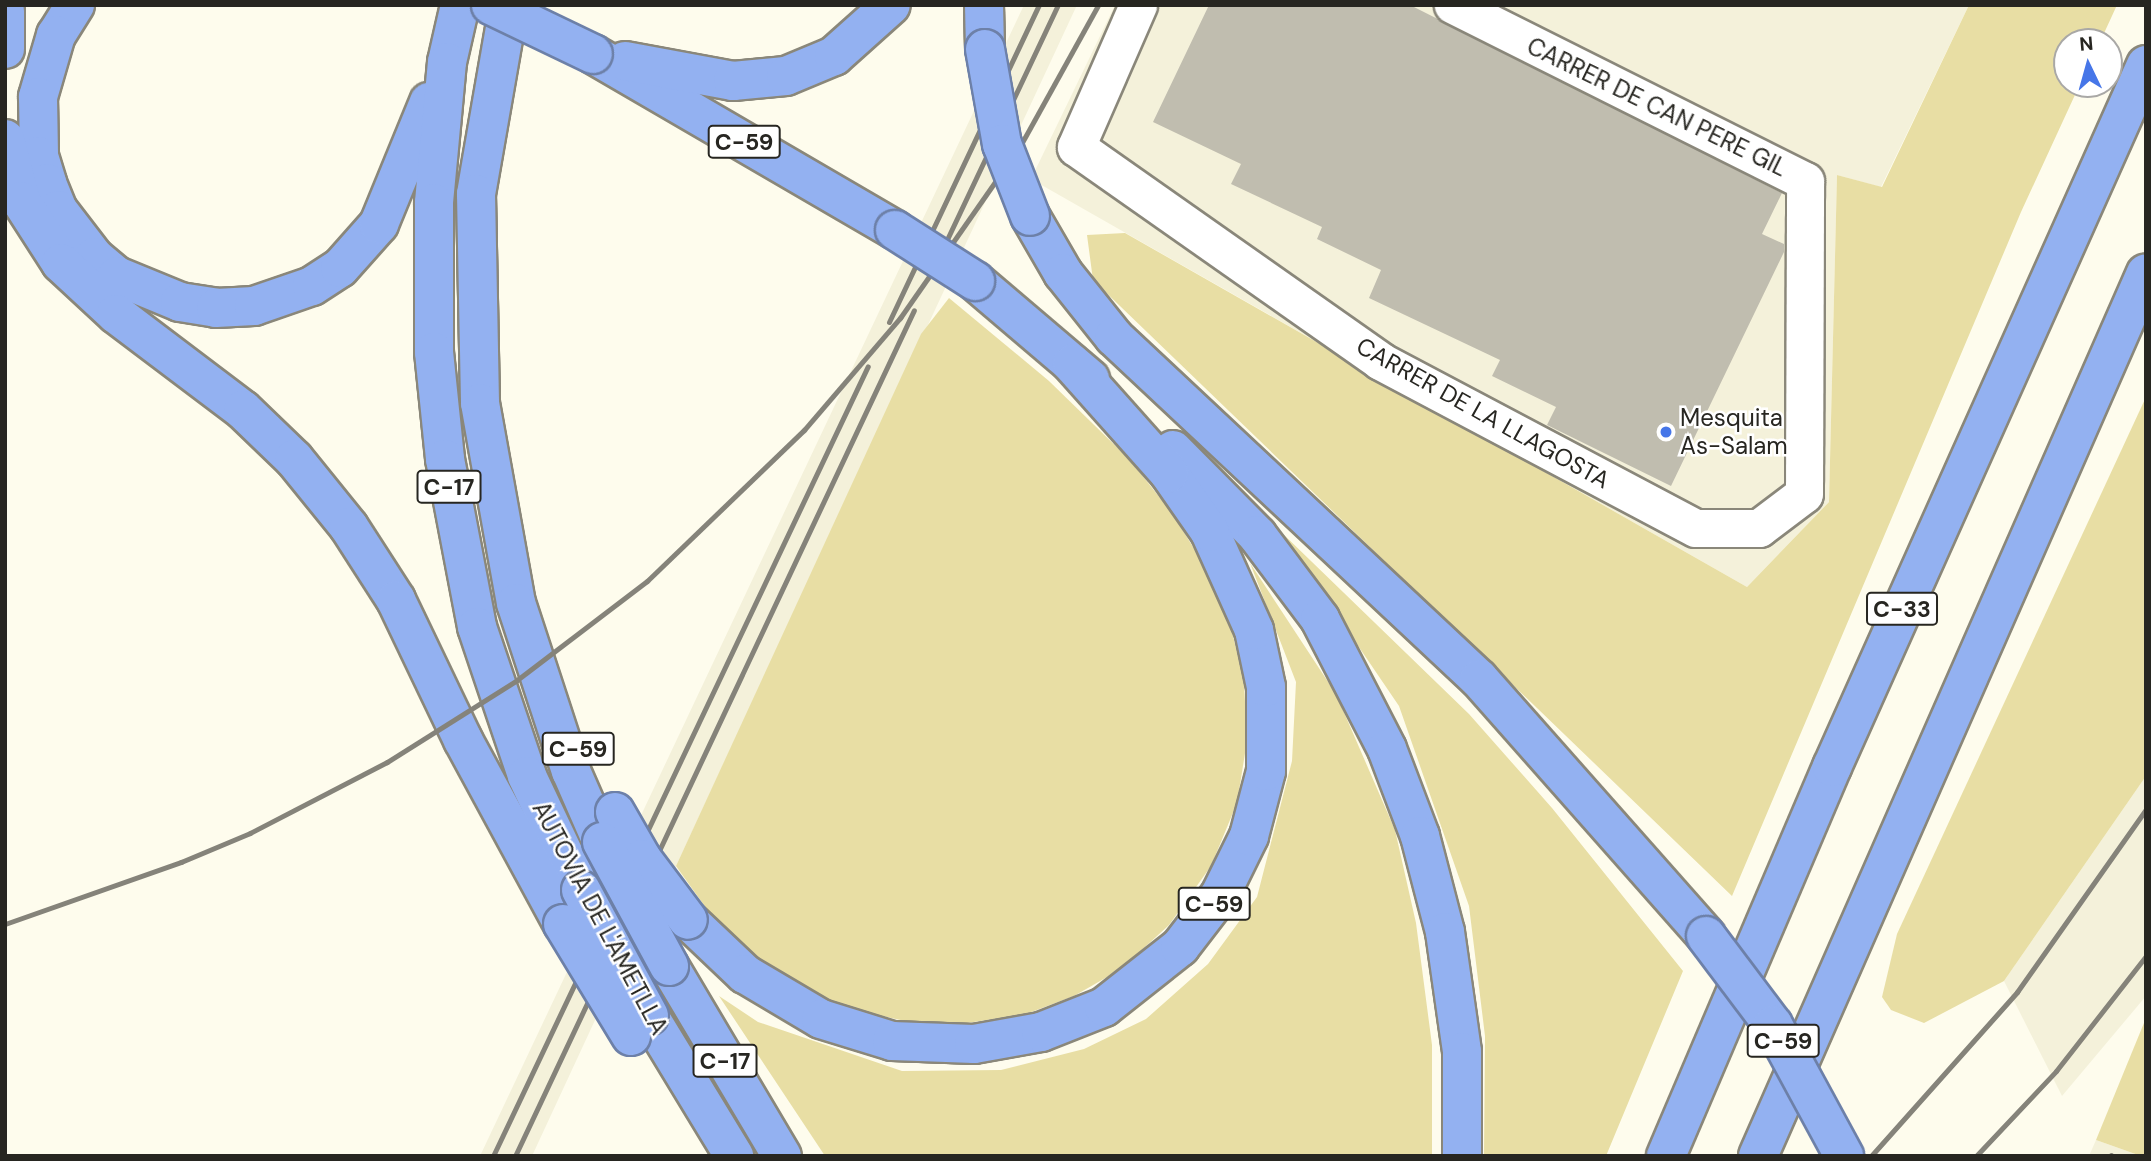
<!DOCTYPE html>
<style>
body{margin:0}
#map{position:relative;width:2151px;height:1161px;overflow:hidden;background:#fefced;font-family:"DM Sans",sans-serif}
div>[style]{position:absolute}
.built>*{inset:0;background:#f4f1da}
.green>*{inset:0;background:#e8dea4}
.building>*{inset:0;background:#c0bdaf}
.roads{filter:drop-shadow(2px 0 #8a877a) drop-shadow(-2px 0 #8a877a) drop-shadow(0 2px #8a877a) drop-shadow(0 -2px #8a877a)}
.minor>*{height:37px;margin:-18.5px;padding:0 18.5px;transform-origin:18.5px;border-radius:18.5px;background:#fff}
.highway>*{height:38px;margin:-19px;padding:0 19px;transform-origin:19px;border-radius:19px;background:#93b1f1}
.rail>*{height:5px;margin:-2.5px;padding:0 2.5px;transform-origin:2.5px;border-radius:2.5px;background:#85837a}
.bridges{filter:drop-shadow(2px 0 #6d80a8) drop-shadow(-2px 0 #6d80a8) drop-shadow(0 2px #6d80a8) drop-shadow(0 -2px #6d80a8)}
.highway-bridge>*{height:38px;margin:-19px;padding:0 19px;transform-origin:19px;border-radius:19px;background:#93b1f1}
.dots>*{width:19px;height:19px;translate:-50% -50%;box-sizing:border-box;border:4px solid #fff;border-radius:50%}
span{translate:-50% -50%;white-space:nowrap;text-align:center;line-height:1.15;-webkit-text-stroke:5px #fff;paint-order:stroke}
.shield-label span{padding:2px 5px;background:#fff;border:2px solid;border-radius:5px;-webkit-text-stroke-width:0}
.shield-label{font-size:23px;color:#272621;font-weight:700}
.street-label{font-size:24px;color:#272621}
.poi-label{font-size:24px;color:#272621}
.left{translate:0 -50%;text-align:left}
.frame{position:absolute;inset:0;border:7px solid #272621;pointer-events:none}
.north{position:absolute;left:2053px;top:28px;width:70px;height:70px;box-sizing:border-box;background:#fff;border:2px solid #a9a8a6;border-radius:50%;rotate:355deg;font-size:19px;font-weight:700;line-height:28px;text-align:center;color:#272621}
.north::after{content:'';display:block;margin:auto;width:24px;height:32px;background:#4676e8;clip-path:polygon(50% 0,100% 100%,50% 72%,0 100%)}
</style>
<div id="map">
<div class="built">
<i style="clip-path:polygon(1024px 5px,1077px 5px,676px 866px,596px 1018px,532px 1156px,480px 1156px)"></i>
<i style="clip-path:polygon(1115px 5px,1969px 5px,1881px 187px,1837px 175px,1829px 502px,1747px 587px,1031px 179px)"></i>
<i style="clip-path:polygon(2146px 776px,2146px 996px,2062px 1096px,2004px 981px)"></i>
<i style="clip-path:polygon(2096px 1140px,2141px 1156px,2089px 1156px)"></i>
</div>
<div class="green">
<i style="clip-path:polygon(1969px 5px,2117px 5px,2100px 42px,2067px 42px,2067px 84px,2080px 84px,2021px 212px,1732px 896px,1093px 280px,1087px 235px,1125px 233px,1747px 587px,1829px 502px,1837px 175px,1882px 187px)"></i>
<i style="clip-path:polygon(949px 298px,1049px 381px,1130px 460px,1172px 513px,1206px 568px,1231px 627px,1244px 682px,1247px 741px,1237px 803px,1211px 866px,1169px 925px,1121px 969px,1074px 996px,1026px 1014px,967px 1023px,910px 1022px,854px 1010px,797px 985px,746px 950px,706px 908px,676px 866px,921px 334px)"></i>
<i style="clip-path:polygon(2146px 397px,2146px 776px,2004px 981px,1924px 1023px,1891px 1010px,1882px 997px,1897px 934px)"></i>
<i style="clip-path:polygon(1280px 531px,1469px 714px,1552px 808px,1683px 971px,1606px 1156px,1484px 1156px,1485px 1036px,1469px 906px,1399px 706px)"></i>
<i style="clip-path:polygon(1250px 563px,1336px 694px,1395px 830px,1416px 923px,1432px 1045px,1432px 1156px,825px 1156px,719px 996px,758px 1022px,902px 1071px,1001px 1070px,1084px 1049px,1146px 1019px,1208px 964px,1257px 897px,1292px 761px,1296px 682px)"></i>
<i style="clip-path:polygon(2146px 1018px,2146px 1156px,2141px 1156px,2096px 1140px)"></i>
</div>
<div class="building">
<i style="clip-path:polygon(1209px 5px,1410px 5px,1782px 193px,1762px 234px,1784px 244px,1784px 252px,1671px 486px,1547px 425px,1556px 407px,1492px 376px,1500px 360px,1369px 298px,1381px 270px,1317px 239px,1322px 227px,1231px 184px,1241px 164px,1153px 122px)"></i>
</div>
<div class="roads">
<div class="minor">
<i style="left:1138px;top:5px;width:155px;rotate:113.6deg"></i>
<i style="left:1076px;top:147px;width:372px;rotate:35.1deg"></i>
<i style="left:1380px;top:361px;width:357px;rotate:27.9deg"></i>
<i style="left:1696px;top:528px;width:63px"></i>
<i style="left:1759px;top:528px;width:56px;rotate:-37.1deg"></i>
<i style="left:1804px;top:494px;width:313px;rotate:-89.8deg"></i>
<i style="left:1805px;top:181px;width:394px;rotate:-153.4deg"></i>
</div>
<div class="highway">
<i style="left:75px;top:5px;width:36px;rotate:122deg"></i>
<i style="left:56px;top:35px;width:65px;rotate:106.2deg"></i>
<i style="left:38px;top:97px;width:59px;rotate:89deg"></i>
<i style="left:39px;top:156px;width:28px;rotate:73deg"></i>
<i style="left:47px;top:183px;width:29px;rotate:68deg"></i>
<i style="left:58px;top:210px;width:59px;rotate:52.5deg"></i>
<i style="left:94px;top:257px;width:30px;rotate:40deg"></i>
<i style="left:117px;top:276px;width:68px;rotate:22.4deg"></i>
<i style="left:180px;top:302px;width:36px;rotate:9deg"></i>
<i style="left:216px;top:308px;width:38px;rotate:-3deg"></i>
<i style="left:254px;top:306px;width:61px;rotate:-19deg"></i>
<i style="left:312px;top:286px;width:33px;rotate:-33deg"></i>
<i style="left:340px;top:268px;width:59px;rotate:-48.4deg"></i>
<i style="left:379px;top:224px;width:132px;rotate:-67.7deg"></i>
<i style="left:460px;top:5px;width:58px;rotate:102.8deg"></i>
<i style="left:447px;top:62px;width:142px;rotate:95.3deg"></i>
<i style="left:434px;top:203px;width:149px;rotate:90deg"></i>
<i style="left:434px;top:352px;width:108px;rotate:84.1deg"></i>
<i style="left:445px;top:459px;width:171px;rotate:79.2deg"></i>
<i style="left:477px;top:627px;width:157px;rotate:71.4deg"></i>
<i style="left:527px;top:776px;width:126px;rotate:64.7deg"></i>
<i style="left:509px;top:5px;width:192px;rotate:99.9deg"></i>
<i style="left:476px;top:194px;width:209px;rotate:88.9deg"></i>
<i style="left:480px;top:403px;width:203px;rotate:79.8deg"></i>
<i style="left:516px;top:603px;width:177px;rotate:71.9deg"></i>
<i style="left:571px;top:771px;width:77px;rotate:66.4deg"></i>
<i style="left:984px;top:5px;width:44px;rotate:88.7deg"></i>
<i style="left:5px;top:11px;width:38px;rotate:90deg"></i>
<i style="left:593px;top:54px;width:350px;rotate:30.2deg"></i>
<i style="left:625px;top:61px;width:110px;rotate:10.5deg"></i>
<i style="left:733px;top:81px;width:53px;rotate:-5.4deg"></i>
<i style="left:786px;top:76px;width:52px;rotate:-22.6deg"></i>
<i style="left:834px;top:56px;width:76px;rotate:-41.8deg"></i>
<i style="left:5px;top:139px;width:64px;rotate:75.5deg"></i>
<i style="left:21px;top:201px;width:74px;rotate:57.2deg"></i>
<i style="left:61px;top:263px;width:75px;rotate:42.8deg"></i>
<i style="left:116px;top:314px;width:159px;rotate:37.1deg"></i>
<i style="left:243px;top:410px;width:71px;rotate:43.9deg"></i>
<i style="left:294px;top:459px;width:87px;rotate:51deg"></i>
<i style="left:349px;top:527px;width:87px;rotate:57.2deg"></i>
<i style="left:396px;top:600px;width:155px;rotate:64.4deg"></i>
<i style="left:463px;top:740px;width:209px;rotate:61.5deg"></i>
<i style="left:1030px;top:216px;width:66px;rotate:59.9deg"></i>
<i style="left:1063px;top:273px;width:82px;rotate:51.4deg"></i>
<i style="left:1114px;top:337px;width:500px;rotate:43.14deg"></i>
<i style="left:1479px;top:679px;width:343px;rotate:48.5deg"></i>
<i style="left:975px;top:281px;width:151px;rotate:40.4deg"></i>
<i style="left:1173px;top:450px;width:120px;rotate:45.3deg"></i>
<i style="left:1257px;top:535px;width:105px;rotate:53.1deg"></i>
<i style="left:1320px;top:619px;width:146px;rotate:62.7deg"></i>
<i style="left:1387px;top:749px;width:93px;rotate:69.2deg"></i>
<i style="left:1420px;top:836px;width:99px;rotate:75.4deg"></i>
<i style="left:1445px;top:932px;width:121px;rotate:81.9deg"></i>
<i style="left:1462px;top:1052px;width:104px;rotate:90deg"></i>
<i style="left:688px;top:920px;width:79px;rotate:43.5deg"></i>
<i style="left:745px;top:974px;width:88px;rotate:30.6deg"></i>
<i style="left:821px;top:1019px;width:74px;rotate:17.2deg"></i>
<i style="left:892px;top:1041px;width:82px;rotate:2.1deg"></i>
<i style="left:974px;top:1044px;width:68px;rotate:-10.2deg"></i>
<i style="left:1041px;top:1032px;width:68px;rotate:-21.6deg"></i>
<i style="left:1104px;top:1007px;width:97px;rotate:-38.3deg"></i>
<i style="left:1180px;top:947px;width:66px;rotate:-52.4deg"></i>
<i style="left:1220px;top:895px;width:66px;rotate:-63.8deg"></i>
<i style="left:1249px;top:836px;width:67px;rotate:-75.3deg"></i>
<i style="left:1266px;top:771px;width:84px;rotate:-90deg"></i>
<i style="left:1266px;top:687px;width:58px;rotate:-101.9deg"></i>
<i style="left:1254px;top:630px;width:107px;rotate:-114.2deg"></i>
<i style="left:1210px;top:532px;width:72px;rotate:-124.8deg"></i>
<i style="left:1169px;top:473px;width:146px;rotate:-131.7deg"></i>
<i style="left:669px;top:966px;width:221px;rotate:59.3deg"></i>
<i style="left:649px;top:1016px;width:164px;rotate:58.7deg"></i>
<i style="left:1666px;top:1156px;width:423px;rotate:-66.9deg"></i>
<i style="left:1832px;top:767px;width:769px;rotate:-65.9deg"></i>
<i style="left:1758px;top:1156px;width:964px;rotate:-66.28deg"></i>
</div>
</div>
<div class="rail">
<i style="left:942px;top:250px;width:271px;rotate:-64.7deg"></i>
<i style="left:889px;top:322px;width:351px;rotate:-64.7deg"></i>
<i style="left:5px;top:924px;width:187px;rotate:-19.4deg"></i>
<i style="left:181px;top:862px;width:75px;rotate:-22.8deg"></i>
<i style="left:250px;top:833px;width:154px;rotate:-27.4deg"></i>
<i style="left:387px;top:762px;width:154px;rotate:-32.2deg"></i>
<i style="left:517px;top:680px;width:163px;rotate:-37.3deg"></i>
<i style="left:647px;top:581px;width:218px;rotate:-43.9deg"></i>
<i style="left:804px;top:430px;width:148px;rotate:-49.4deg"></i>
<i style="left:900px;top:318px;width:210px;rotate:-55.1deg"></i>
<i style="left:1020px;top:146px;width:161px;rotate:-61deg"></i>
<i style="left:493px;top:1156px;width:874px;rotate:-64.61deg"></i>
<i style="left:515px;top:1156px;width:935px;rotate:-64.75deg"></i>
<i style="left:1871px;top:1156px;width:220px;rotate:-48.3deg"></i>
<i style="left:2017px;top:992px;width:224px;rotate:-54.8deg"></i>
<i style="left:1976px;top:1156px;width:117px;rotate:-46.7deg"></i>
<i style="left:2056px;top:1071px;width:146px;rotate:-52deg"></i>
<i style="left:2111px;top:1156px;width:1px;rotate:-90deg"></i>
</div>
<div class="bridges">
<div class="highway-bridge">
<i style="left:491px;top:5px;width:113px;rotate:25.7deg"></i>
<i style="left:985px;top:49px;width:97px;rotate:79.9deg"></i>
<i style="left:1002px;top:144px;width:77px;rotate:68.7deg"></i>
<i style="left:895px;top:230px;width:95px;rotate:32.5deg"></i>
<i style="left:615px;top:812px;width:54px;rotate:60.1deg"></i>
<i style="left:642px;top:859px;width:76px;rotate:53deg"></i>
<i style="left:602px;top:842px;width:141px;rotate:61.6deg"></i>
<i style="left:581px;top:890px;width:143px;rotate:61.6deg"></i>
<i style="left:563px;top:924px;width:131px;rotate:58.7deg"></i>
<i style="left:1706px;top:936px;width:111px;rotate:53deg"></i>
<i style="left:1773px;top:1025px;width:149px;rotate:61.5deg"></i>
</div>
</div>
<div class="dots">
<i style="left:1666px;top:432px;background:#4676e8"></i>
</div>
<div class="shield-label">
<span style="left:744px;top:142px">C-59</span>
<span style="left:449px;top:487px">C-17</span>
<span style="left:1902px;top:609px">C-33</span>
<span style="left:578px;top:749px">C-59</span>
<span style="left:1214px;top:904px">C-59</span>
<span style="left:1783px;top:1041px">C-59</span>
<span style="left:725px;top:1061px">C-17</span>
</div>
<div class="street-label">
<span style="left:1657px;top:107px;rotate:26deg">CARRER DE CAN PERE GIL</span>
<span style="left:1483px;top:413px;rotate:29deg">CARRER DE LA LLAGOSTA</span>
<span style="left:600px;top:918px;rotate:62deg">AUTOVIA DE L'AMETLLA</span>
</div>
<div class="poi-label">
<span class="left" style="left:1680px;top:432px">Mesquita<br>As-Salam</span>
</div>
<div class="frame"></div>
<div class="north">N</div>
</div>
